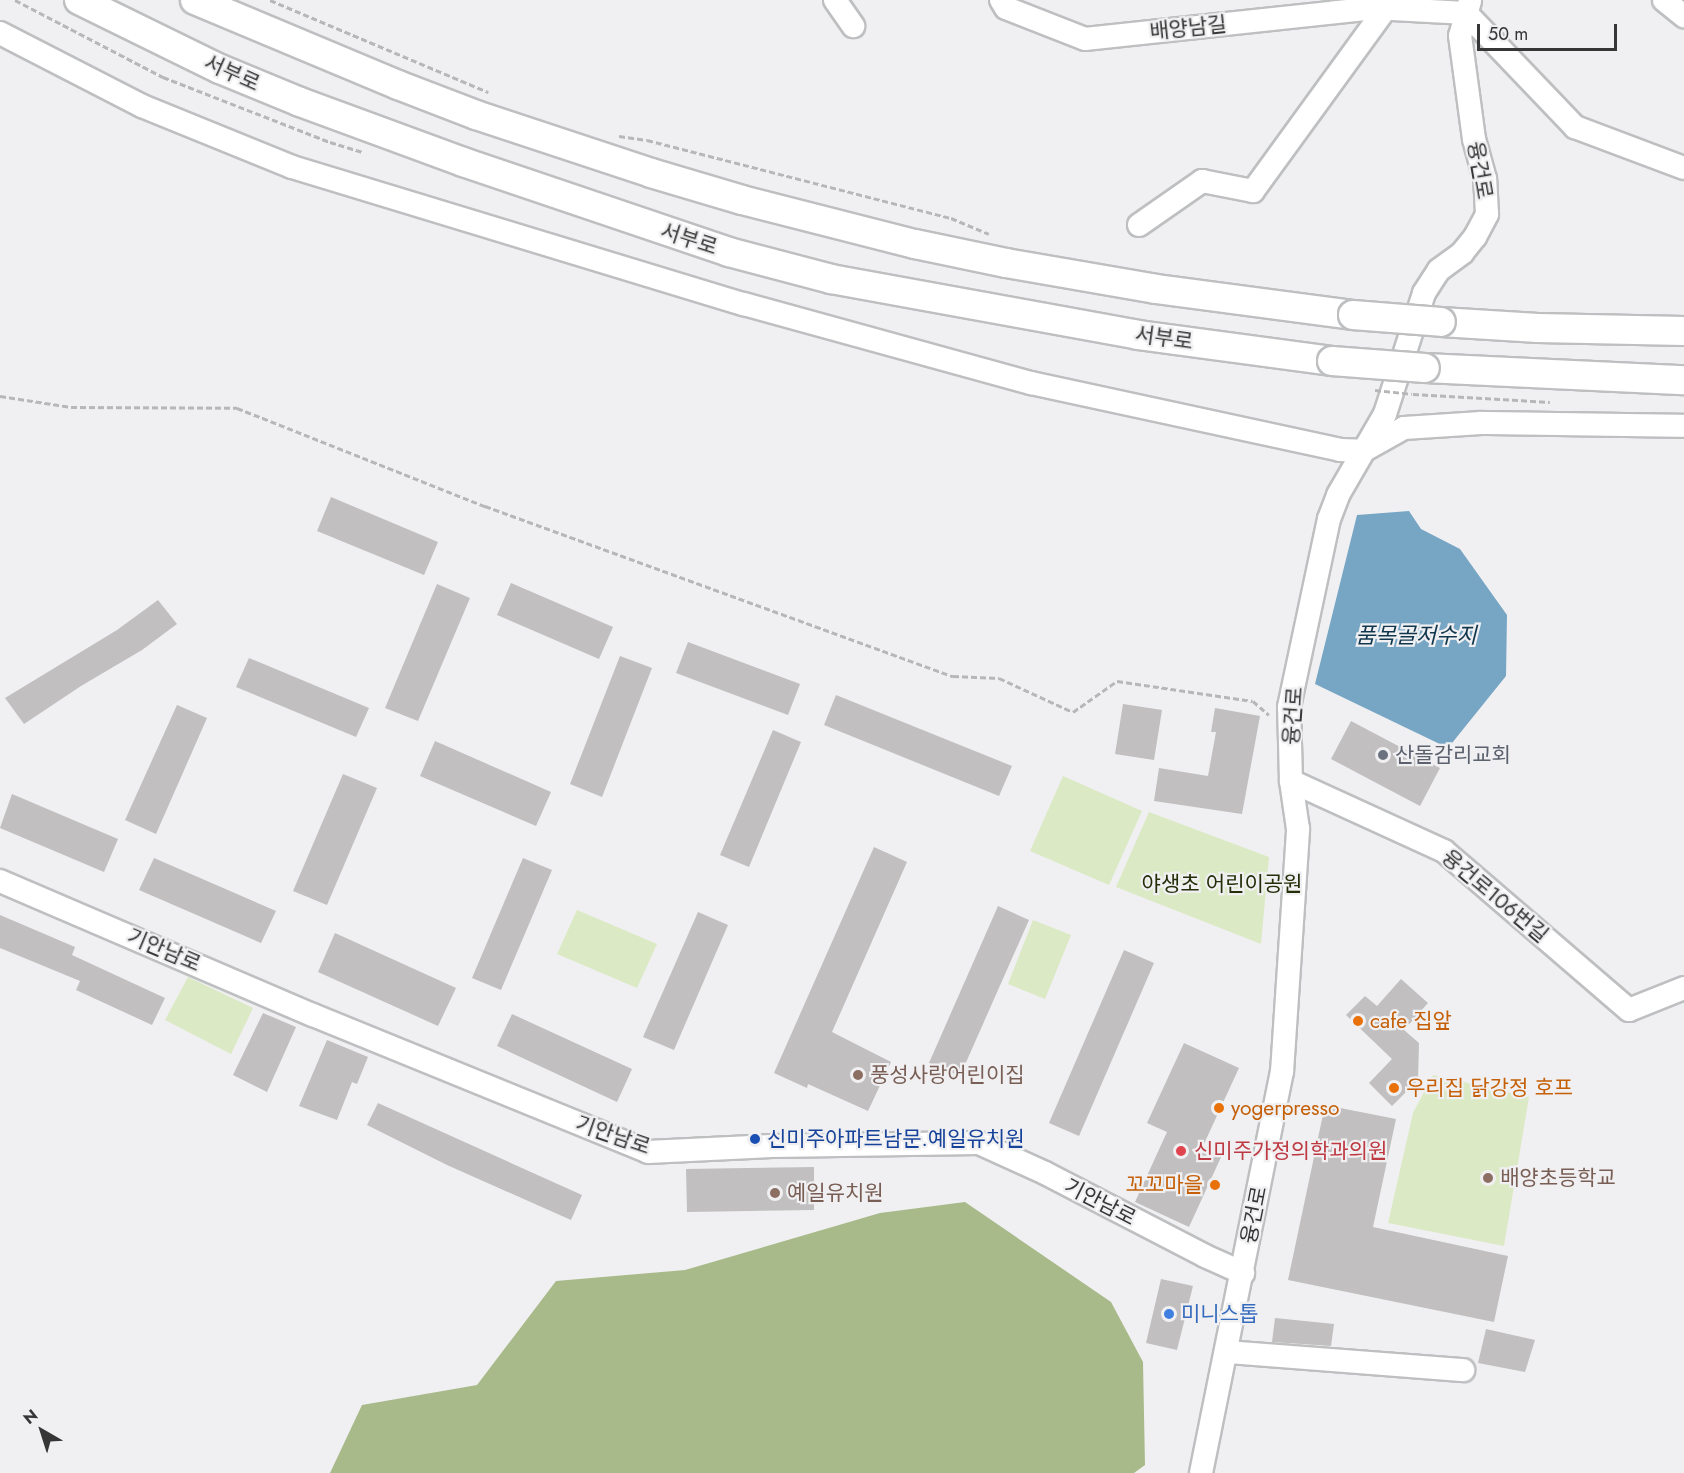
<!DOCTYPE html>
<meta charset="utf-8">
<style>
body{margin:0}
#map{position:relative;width:1684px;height:1473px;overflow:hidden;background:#f0f0f2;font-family:Jost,"Noto Sans KR",sans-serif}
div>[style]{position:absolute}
.green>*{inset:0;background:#dbe9c4}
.forest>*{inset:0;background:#a8ba8a}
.water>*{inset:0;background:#77a6c5}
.building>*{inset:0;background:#c1bfbf}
.path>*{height:3px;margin-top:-1.5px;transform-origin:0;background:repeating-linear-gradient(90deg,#b7b7b8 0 6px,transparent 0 9px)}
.roads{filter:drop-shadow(2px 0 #bebfc0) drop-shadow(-2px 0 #bebfc0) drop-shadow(0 2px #bebfc0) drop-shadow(0 -2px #bebfc0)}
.minor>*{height:22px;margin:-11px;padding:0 11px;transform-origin:11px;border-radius:11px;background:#fff}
.major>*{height:28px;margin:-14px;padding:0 14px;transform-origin:14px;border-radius:14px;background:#fff}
.path-bridge>*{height:3px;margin-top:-1.5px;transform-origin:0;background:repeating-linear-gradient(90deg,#b7b7b8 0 6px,transparent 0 9px)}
.bridges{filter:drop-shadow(2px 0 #bebfc0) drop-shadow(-2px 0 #bebfc0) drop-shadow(0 2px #bebfc0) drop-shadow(0 -2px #bebfc0)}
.major-bridge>*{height:28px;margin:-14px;padding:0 14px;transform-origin:14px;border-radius:14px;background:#fff}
.dots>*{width:16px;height:16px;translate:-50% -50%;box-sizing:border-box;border:3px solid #f0f0f2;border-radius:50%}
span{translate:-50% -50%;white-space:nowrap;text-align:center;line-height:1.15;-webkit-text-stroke:4.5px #f0f0f2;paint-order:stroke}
.street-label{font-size:21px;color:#363636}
.worship-label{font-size:21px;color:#5b616d}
.left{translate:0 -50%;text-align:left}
.park-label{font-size:21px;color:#232e09}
.food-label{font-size:21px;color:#c56008}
.right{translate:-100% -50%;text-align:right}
.education-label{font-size:21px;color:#785e54}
.transit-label{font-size:21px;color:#164399}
.health-label{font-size:21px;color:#be3a42}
.shop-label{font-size:21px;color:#366cbe}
.water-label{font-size:22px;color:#10364d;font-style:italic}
.north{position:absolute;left:12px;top:1401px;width:60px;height:60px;-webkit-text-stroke:4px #f0f0f2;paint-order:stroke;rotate:321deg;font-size:16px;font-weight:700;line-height:24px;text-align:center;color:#363636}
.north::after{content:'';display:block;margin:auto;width:21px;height:27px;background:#363636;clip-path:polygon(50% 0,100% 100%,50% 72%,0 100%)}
.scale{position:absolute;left:1477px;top:24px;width:140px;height:27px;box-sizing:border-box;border:3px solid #363636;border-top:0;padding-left:8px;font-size:18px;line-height:21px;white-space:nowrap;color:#363636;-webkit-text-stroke:4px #f0f0f2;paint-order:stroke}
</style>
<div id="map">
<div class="green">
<i style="clip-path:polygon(1063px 776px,1142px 811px,1109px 885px,1030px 851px)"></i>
<i style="clip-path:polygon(1149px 812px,1269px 857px,1261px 944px,1116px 887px)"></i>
<i style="clip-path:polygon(577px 910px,657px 944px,637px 988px,557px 954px)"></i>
<i style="clip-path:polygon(1033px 920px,1071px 935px,1045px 999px,1008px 984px)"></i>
<i style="clip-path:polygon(188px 977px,253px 1008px,231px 1054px,165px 1020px)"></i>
<i style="clip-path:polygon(1433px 1075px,1529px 1097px,1504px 1246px,1388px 1223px,1413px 1113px)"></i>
</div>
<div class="forest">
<i style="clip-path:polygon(965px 1202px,1111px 1302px,1143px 1362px,1145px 1465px,1134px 1473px,330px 1473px,362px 1405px,477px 1385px,556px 1281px,685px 1270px,880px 1213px)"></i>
</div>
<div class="water">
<i style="clip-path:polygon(1409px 511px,1421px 529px,1460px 549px,1507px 615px,1506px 676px,1448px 748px,1315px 684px,1357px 515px)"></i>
</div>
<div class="building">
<i style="clip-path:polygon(331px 497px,438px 542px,424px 575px,317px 531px)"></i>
<i style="clip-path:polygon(511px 583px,613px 627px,599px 659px,497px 615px)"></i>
<i style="clip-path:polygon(437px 584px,470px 598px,418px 721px,385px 708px)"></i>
<i style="clip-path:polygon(158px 600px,177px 624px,142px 650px,81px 686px,24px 724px,5px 698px,117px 630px)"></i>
<i style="clip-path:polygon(688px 642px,800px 684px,788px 715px,676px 673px)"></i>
<i style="clip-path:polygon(620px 656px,652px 668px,602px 797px,570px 784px)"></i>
<i style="clip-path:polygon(249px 658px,369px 708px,356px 737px,236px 687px)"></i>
<i style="clip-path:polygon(836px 695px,1012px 766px,999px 796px,824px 725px)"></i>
<i style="clip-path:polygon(1123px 704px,1162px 710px,1154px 760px,1115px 754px)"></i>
<i style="clip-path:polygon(177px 705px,207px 718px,156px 834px,125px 820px)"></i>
<i style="clip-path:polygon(1215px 708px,1260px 716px,1242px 814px,1154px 801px,1159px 768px,1208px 776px,1216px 732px,1211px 732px)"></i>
<i style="clip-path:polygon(1351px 721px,1440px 768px,1420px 806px,1331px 759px)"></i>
<i style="clip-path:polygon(773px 730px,801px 742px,749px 867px,720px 855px)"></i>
<i style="clip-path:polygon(435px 741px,551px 792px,536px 826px,420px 776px)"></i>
<i style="clip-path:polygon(343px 774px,377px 788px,327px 905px,293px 891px)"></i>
<i style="clip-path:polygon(12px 794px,118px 839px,104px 872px,0 828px)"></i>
<i style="clip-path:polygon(874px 847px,907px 862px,832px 1032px,891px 1062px,868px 1111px,808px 1084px,807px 1088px,774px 1073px)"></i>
<i style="clip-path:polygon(154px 858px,276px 911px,261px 943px,139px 890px)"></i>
<i style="clip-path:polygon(523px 858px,552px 870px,501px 990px,472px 978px)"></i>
<i style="clip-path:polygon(998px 906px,1029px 920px,960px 1076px,929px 1063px)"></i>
<i style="clip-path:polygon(698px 912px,728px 925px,674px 1050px,643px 1037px)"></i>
<i style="clip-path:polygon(0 915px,75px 947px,72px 955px,165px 998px,152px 1025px,76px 990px,80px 981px,0 948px)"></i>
<i style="clip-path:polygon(335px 933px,456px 988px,438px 1026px,318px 972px)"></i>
<i style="clip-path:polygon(1124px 950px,1154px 963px,1079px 1136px,1049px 1123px)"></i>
<i style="clip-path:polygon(1401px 979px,1428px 1003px,1404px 1030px,1419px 1043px,1418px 1080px,1392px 1106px,1369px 1083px,1392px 1059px,1346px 1015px,1365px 996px,1377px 1006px)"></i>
<i style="clip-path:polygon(263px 1013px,296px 1027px,267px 1092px,233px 1075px)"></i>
<i style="clip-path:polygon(512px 1014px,632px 1069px,617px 1102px,497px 1046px)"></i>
<i style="clip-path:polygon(327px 1040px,368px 1057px,357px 1084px,352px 1082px,337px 1120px,299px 1106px)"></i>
<i style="clip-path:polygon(1184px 1043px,1239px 1068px,1203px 1146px,1222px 1155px,1189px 1227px,1135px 1202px,1167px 1132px,1147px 1123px)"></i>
<i style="clip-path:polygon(378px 1103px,582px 1195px,571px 1220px,447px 1165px,367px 1125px)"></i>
<i style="clip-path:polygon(1325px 1105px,1396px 1119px,1373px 1227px,1508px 1256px,1494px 1322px,1288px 1280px)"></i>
<i style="clip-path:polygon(814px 1167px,814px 1210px,687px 1212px,686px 1169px)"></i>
<i style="clip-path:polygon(1161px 1279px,1193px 1286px,1177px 1350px,1146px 1343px)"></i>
<i style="clip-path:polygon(1275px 1318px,1334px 1324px,1331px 1346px,1272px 1342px)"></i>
<i style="clip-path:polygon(1486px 1329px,1535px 1340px,1525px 1372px,1478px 1363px)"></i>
</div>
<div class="path">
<i style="left:15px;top:0;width:167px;rotate:27.5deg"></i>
<i style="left:163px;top:77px;width:179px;rotate:21.3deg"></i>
<i style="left:330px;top:142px;width:34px;rotate:17deg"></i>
<i style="left:270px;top:0;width:237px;rotate:22.9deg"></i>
<i style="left:619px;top:136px;width:28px;rotate:8deg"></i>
<i style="left:647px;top:140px;width:314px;rotate:14.4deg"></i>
<i style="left:951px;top:218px;width:41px;rotate:22.8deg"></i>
<i style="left:1413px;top:394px;width:137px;rotate:3.3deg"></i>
<i style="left:0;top:396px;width:72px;rotate:8.8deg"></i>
<i style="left:71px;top:407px;width:166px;rotate:0.3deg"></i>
<i style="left:237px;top:408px;width:267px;rotate:21.6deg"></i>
<i style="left:485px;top:506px;width:498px;rotate:20deg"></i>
<i style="left:953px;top:676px;width:46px;rotate:2.5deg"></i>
<i style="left:999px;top:678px;width:81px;rotate:24.7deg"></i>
<i style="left:1073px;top:712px;width:54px;rotate:-35.2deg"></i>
<i style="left:1117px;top:681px;width:137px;rotate:8.4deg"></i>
<i style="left:1253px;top:701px;width:21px;rotate:41deg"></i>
</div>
<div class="roads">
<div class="minor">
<i style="left:835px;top:0;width:32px;rotate:55deg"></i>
<i style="left:1001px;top:0;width:9px;rotate:58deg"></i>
<i style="left:1006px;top:8px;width:85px;rotate:21.4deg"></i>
<i style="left:1085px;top:39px;width:291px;rotate:-6.1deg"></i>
<i style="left:1374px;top:8px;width:92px;rotate:3.1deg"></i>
<i style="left:1466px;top:13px;width:158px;rotate:46.3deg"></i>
<i style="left:1575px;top:127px;width:116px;rotate:20.6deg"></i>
<i style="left:1664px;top:0;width:26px;rotate:39deg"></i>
<i style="left:0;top:33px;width:160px;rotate:27.2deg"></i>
<i style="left:142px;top:106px;width:162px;rotate:22.1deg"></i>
<i style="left:292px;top:167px;width:472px;rotate:16.9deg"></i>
<i style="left:744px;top:304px;width:298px;rotate:15.4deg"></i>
<i style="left:1031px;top:383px;width:316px;rotate:12.2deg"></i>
<i style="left:1340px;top:450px;width:23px;rotate:2deg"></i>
<i style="left:1363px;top:451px;width:47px;rotate:-29.3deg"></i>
<i style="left:1404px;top:428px;width:77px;rotate:-3.7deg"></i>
<i style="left:1481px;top:423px;width:203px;rotate:0.8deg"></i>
<i style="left:1139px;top:225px;width:77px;rotate:-34.9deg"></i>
<i style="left:1202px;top:181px;width:52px;rotate:11.1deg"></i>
<i style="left:1253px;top:191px;width:225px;rotate:-54deg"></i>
<i style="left:1291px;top:781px;width:168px;rotate:24.6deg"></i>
<i style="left:1444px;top:851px;width:244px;rotate:40.7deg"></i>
<i style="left:1629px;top:1010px;width:59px;rotate:-21.8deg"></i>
<i style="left:0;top:881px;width:340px;rotate:23.2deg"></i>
<i style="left:313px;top:1015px;width:362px;rotate:22.2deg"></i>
<i style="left:648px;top:1152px;width:124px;rotate:-2.8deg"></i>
<i style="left:772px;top:1146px;width:207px;rotate:-0.8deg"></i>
<i style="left:979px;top:1143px;width:72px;rotate:24.4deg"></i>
<i style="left:1045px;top:1173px;width:180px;rotate:27.4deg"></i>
<i style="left:1205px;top:1256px;width:42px;rotate:24.1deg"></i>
<i style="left:1227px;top:1352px;width:237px;rotate:4.4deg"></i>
<i style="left:1201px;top:1473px;width:409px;rotate:-78.6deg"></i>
<i style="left:1282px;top:1072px;width:244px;rotate:-86.2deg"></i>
<i style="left:1298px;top:829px;width:49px;rotate:-98.3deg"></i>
<i style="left:1291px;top:781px;width:74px;rotate:-91.5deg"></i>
<i style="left:1289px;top:707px;width:192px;rotate:-78deg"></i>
<i style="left:1329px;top:519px;width:26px;rotate:-69deg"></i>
<i style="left:1338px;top:495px;width:94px;rotate:-59.9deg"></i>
<i style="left:1385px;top:414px;width:127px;rotate:-72.1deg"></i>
<i style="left:1424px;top:293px;width:27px;rotate:-57deg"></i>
<i style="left:1439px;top:270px;width:29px;rotate:-36deg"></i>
<i style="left:1462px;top:253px;width:21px;rotate:-51deg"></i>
<i style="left:1475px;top:237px;width:26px;rotate:-62deg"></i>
<i style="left:1487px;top:214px;width:35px;rotate:-93deg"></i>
<i style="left:1485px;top:179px;width:41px;rotate:-105.4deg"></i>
<i style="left:1474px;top:139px;width:104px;rotate:-97.7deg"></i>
<i style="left:1460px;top:36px;width:37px;rotate:-74deg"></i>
</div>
<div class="major">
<i style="left:79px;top:0;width:157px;rotate:26.1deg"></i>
<i style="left:220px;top:69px;width:87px;rotate:22.4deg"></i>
<i style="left:300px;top:102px;width:174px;rotate:20.2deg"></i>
<i style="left:463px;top:162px;width:281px;rotate:18.7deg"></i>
<i style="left:729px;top:252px;width:106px;rotate:14.8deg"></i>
<i style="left:831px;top:279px;width:312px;rotate:10.3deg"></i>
<i style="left:1138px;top:335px;width:196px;rotate:7.6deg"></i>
<i style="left:195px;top:0;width:220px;rotate:22.7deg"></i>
<i style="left:398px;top:85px;width:84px;rotate:21deg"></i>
<i style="left:476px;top:115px;width:184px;rotate:18.3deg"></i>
<i style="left:651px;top:173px;width:95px;rotate:16.5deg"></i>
<i style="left:742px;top:200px;width:179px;rotate:14.3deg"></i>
<i style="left:915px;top:244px;width:93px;rotate:11.8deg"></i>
<i style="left:1006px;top:263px;width:152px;rotate:9.8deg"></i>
<i style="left:1156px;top:289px;width:199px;rotate:7.5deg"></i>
<i style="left:1441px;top:322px;width:97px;rotate:3.5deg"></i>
<i style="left:1538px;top:328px;width:146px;rotate:1.2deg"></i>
<i style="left:1425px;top:368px;width:259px;rotate:2.7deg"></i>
</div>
</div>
<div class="path-bridge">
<i style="left:1375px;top:390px;width:37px;rotate:6deg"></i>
</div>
<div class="bridges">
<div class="major-bridge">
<i style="left:1353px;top:315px;width:88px;rotate:4.5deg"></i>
<i style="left:1332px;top:361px;width:93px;rotate:4.3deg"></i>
</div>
</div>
<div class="dots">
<i style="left:1383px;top:755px;background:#6b7280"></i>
<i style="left:1358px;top:1021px;background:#e8710a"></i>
<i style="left:858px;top:1075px;background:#8d6e63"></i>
<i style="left:1394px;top:1088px;background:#e8710a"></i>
<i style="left:1219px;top:1108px;background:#e8710a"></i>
<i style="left:755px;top:1139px;background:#1a4fb4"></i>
<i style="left:1181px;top:1151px;background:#e0444e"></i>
<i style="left:1488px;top:1178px;background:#8d6e63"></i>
<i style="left:1215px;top:1185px;background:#e8710a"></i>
<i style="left:775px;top:1193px;background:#8d6e63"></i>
<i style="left:1169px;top:1314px;background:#3f7fe0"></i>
</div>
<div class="street-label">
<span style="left:1188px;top:28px;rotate:-6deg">배양남길</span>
<span style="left:232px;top:73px;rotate:24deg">서부로</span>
<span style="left:1480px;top:170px;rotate:80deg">융건로</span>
<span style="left:689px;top:239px;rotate:18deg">서부로</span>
<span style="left:1164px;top:338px;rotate:8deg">서부로</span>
<span style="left:1293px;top:716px;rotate:-86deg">융건로</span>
<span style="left:1495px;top:896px;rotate:40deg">융건로106번길</span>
<span style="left:164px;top:950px;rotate:23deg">기안남로</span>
<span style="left:613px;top:1135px;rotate:19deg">기안남로</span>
<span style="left:1100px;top:1202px;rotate:27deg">기안남로</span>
<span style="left:1254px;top:1215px;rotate:-79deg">융건로</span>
</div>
<div class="worship-label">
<span class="left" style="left:1395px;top:755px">산돌감리교회</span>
</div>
<div class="park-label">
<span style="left:1222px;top:884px">야생초 어린이공원</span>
</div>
<div class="food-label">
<span class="left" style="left:1370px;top:1021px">cafe 집앞</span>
<span class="left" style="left:1406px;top:1088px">우리집 닭강정 호프</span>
<span class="left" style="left:1231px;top:1108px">yogerpresso</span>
<span class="right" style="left:1203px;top:1185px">꼬꼬마을</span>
</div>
<div class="education-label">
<span class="left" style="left:870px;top:1075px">풍성사랑어린이집</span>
<span class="left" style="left:1500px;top:1178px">배양초등학교</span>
<span class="left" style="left:787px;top:1193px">예일유치원</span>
</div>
<div class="transit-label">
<span class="left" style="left:767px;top:1139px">신미주아파트남문.예일유치원</span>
</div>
<div class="health-label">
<span class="left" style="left:1194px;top:1151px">신미주가정의학과의원</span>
</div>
<div class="shop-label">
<span class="left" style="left:1181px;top:1314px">미니스톱</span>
</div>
<div class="water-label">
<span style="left:1416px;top:636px">품목골저수지</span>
</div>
<div class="north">N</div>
<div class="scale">50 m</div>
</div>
